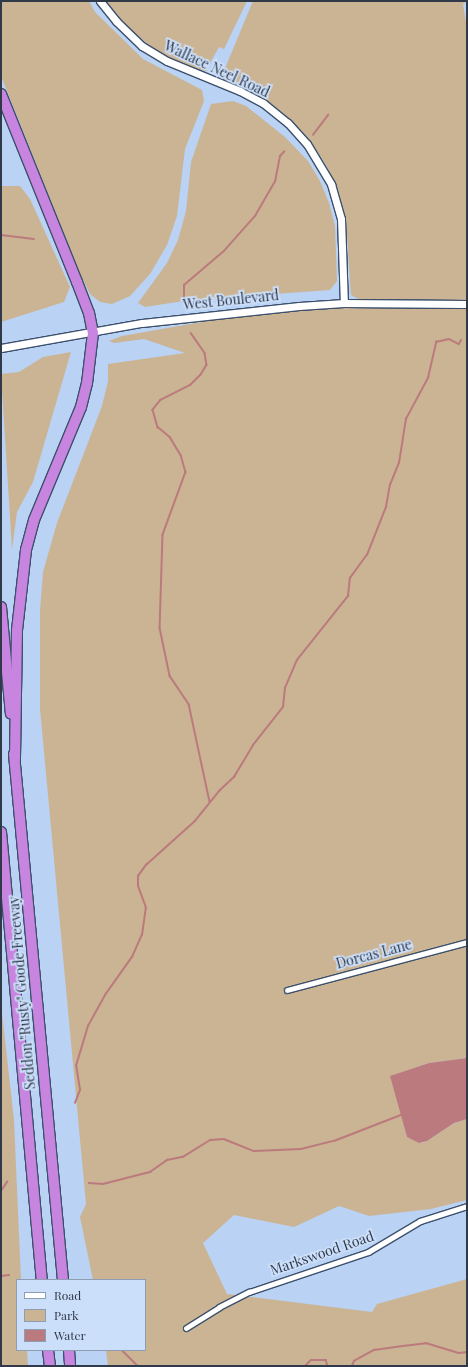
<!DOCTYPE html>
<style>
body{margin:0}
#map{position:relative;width:468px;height:1367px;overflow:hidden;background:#bad2f4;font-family:"Playfair Display",serif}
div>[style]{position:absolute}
.green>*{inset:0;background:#cbb493}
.water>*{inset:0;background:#bb7a7d}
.stream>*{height:1.5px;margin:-0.75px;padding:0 0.75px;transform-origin:0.75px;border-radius:0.75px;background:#bb7a7d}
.roads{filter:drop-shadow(1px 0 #3c506c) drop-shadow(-1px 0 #3c506c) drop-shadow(0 1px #3c506c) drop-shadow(0 -1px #3c506c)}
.street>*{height:5px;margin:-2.5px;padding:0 2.5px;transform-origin:2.5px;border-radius:2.5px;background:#fff}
.secondary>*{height:7px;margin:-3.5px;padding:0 3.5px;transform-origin:3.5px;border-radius:3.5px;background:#fff}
.highway>*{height:10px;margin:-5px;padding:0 5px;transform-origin:5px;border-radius:5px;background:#c885e0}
span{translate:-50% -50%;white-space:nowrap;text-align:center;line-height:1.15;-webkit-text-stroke:3.5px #ccdffa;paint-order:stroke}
.street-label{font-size:14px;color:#303947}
.frame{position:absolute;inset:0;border:2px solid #303947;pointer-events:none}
.legend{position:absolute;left:16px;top:1279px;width:130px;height:72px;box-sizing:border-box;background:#ccdffa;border:1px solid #8e9db2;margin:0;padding:5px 7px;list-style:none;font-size:12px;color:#303947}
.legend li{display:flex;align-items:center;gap:8px;height:20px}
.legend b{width:20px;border:1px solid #8e9db2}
</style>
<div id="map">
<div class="green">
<i style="clip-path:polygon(1px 1px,89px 1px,95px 12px,143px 59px,202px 90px,204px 101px,185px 149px,177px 216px,167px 245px,150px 274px,130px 296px,112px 304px,100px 302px,90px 294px,81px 276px,1px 76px)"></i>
<i style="clip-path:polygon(104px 1px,247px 1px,224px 49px,219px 47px,205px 72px,178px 63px,151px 47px,113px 14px)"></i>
<i style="clip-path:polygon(253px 1px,467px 1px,463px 4px,467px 28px,467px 301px,360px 300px,351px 295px,346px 220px,338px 190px,326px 165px,309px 139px,283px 113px,251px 91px,221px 78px)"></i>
<i style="clip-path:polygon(233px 101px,246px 106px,285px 137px,308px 161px,320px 181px,329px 203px,335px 226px,337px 281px,330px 290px,190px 300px,145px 307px,138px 303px,167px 263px,178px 240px,186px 211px,191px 162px,211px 104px)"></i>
<i style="clip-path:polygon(1px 186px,20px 186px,30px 199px,70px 287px,64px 302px,1px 322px)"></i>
<i style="clip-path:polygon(314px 308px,467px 308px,467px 1058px,429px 1063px,391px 1076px,407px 1137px,421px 1143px,427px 1141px,454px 1123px,467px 1119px,467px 1200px,431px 1209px,369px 1216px,339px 1206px,294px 1227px,234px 1215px,203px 1243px,227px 1294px,372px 1312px,377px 1304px,467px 1279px,467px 1366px,108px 1366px,106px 1350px,145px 1350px,145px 1280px,93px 1280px,80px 1217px,86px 1204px,40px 709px,40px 610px,43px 572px,57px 523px,102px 406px,108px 381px,108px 364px,185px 353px,144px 339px,114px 343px,109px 341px,122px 336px,213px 320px)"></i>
<i style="clip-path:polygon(71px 352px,33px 482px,17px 512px,12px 550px,1px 374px,19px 372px,43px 357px)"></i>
<i style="clip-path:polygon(1px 1004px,14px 1120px,21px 1280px,17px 1280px,17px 1350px,27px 1350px,28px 1366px,1px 1366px)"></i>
</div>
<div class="water">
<i style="clip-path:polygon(467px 1058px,467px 1119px,454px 1123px,427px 1141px,419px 1143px,407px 1137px,390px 1076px,429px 1063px)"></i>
</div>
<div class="stream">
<i style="left:313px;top:135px;width:25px;rotate:-53deg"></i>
<i style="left:1px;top:235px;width:33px;rotate:7deg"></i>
<i style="left:184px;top:299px;width:14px;rotate:-90deg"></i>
<i style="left:184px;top:285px;width:52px;rotate:-40.4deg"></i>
<i style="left:224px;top:251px;width:47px;rotate:-48.5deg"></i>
<i style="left:255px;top:216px;width:39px;rotate:-60deg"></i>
<i style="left:275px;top:182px;width:26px;rotate:-79deg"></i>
<i style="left:280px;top:156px;width:6px;rotate:-45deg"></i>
<i style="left:191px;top:333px;width:24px;rotate:55deg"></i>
<i style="left:205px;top:353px;width:12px;rotate:81deg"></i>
<i style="left:207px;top:365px;width:12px;rotate:121deg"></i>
<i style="left:201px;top:375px;width:14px;rotate:135deg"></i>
<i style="left:191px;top:385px;width:34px;rotate:153deg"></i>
<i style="left:161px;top:400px;width:13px;rotate:129deg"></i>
<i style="left:153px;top:410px;width:18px;rotate:74deg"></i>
<i style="left:158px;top:427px;width:16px;rotate:40deg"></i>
<i style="left:170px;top:437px;width:21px;rotate:59deg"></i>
<i style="left:181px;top:455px;width:18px;rotate:74deg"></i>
<i style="left:186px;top:472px;width:67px;rotate:110.1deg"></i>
<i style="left:163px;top:535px;width:93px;rotate:91.8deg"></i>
<i style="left:160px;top:628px;width:49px;rotate:78.2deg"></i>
<i style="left:170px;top:676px;width:34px;rotate:56deg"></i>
<i style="left:189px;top:704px;width:100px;rotate:77.9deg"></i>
<i style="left:75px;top:1103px;width:14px;rotate:-69deg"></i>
<i style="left:80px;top:1090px;width:24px;rotate:-99deg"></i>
<i style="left:76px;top:1066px;width:42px;rotate:-73.3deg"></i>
<i style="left:88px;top:1026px;width:35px;rotate:-61deg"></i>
<i style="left:105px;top:995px;width:47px;rotate:-54.6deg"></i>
<i style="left:132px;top:957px;width:24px;rotate:-66deg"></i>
<i style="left:142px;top:935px;width:27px;rotate:-82deg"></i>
<i style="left:146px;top:908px;width:23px;rotate:-110deg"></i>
<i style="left:138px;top:886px;width:10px;rotate:-90deg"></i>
<i style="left:138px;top:876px;width:14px;rotate:-54deg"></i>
<i style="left:146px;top:865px;width:66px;rotate:-41.9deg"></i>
<i style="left:195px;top:821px;width:38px;rotate:-51deg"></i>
<i style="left:219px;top:791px;width:21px;rotate:-43deg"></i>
<i style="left:234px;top:777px;width:37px;rotate:-59deg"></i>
<i style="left:253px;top:745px;width:48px;rotate:-51.7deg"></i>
<i style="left:283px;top:707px;width:19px;rotate:-84deg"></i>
<i style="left:285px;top:688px;width:30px;rotate:-67deg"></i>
<i style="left:297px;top:660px;width:82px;rotate:-51.4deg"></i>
<i style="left:348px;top:596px;width:18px;rotate:-84deg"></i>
<i style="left:350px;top:578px;width:29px;rotate:-54deg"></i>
<i style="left:367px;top:555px;width:52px;rotate:-68.4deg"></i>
<i style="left:386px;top:507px;width:22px;rotate:-80deg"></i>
<i style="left:390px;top:485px;width:24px;rotate:-68deg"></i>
<i style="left:399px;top:463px;width:45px;rotate:-81deg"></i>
<i style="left:406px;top:419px;width:47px;rotate:-61.8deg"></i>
<i style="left:428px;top:378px;width:37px;rotate:-77deg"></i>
<i style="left:436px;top:342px;width:13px;rotate:-13deg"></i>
<i style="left:449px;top:339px;width:11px;rotate:27deg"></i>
<i style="left:459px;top:344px;width:4px;rotate:-63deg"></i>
<i style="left:89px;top:1183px;width:14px;rotate:4deg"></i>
<i style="left:103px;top:1184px;width:49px;rotate:-14.3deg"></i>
<i style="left:150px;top:1172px;width:21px;rotate:-35deg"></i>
<i style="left:167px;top:1160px;width:16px;rotate:-11deg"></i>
<i style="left:183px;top:1157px;width:32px;rotate:-32deg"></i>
<i style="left:210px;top:1140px;width:14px;rotate:-4deg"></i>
<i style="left:224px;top:1139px;width:32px;rotate:22deg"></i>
<i style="left:254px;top:1151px;width:47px;rotate:-2.4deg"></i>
<i style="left:301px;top:1149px;width:34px;rotate:-14deg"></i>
<i style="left:334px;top:1141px;width:72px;rotate:-21.2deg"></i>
<i style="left:1px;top:1191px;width:11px;rotate:-56deg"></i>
<i style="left:1px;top:1276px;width:8px;rotate:-7deg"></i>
<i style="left:122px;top:1350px;width:23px;rotate:45deg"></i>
<i style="left:305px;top:1366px;width:8px;rotate:-45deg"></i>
<i style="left:311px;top:1360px;width:15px"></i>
<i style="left:326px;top:1360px;width:6px;rotate:72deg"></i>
<i style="left:352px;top:1366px;width:5px;rotate:-68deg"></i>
<i style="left:354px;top:1361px;width:23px;rotate:-29deg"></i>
<i style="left:374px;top:1350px;width:29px;rotate:-8deg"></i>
<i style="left:403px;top:1346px;width:23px;rotate:-7deg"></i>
<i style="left:426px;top:1343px;width:34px;rotate:17deg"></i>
<i style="left:459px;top:1353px;width:8px;rotate:-7deg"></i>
</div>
<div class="roads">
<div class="street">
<i style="left:287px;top:990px;width:186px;rotate:-14.9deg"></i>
<i style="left:186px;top:1328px;width:39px;rotate:-32deg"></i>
<i style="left:219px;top:1307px;width:34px;rotate:-27deg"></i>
<i style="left:249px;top:1292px;width:126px;rotate:-18.6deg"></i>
<i style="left:368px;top:1252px;width:61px;rotate:-30.8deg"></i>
<i style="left:420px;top:1221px;width:49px;rotate:-17.7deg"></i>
</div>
<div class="secondary">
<i style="left:100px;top:1px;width:26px;rotate:51deg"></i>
<i style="left:116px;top:21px;width:36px;rotate:44deg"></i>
<i style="left:142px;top:46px;width:29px;rotate:31deg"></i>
<i style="left:167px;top:61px;width:79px;rotate:22.3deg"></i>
<i style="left:240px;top:91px;width:26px;rotate:28deg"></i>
<i style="left:263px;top:103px;width:32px;rotate:39deg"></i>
<i style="left:288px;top:123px;width:28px;rotate:48deg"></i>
<i style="left:307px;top:144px;width:47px;rotate:59deg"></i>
<i style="left:331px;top:184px;width:36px;rotate:74deg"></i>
<i style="left:341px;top:219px;width:84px;rotate:88deg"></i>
<i style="left:1px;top:348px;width:143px;rotate:-10.1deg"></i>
<i style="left:142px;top:323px;width:158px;rotate:-6.2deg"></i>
<i style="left:299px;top:306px;width:45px;rotate:-3.8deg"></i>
<i style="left:344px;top:303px;width:123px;rotate:0.5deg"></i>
</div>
<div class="highway">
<i style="left:1px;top:94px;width:203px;rotate:68deg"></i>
<i style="left:77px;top:282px;width:33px;rotate:69deg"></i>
<i style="left:89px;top:313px;width:20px;rotate:79deg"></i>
<i style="left:93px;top:333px;width:50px;rotate:96.8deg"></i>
<i style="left:87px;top:383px;width:25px;rotate:104deg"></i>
<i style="left:81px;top:407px;width:122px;rotate:112.6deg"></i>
<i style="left:34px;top:520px;width:31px;rotate:105deg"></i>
<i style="left:26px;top:550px;width:81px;rotate:96.4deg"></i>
<i style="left:17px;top:630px;width:129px;rotate:90.9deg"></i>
<i style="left:1px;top:607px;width:107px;rotate:84.7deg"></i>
<i style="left:14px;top:754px;width:528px;rotate:84.68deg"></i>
<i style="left:1px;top:832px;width:450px;rotate:84.8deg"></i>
<i style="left:48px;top:1350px;width:16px;rotate:83deg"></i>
<i style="left:69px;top:1350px;width:16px;rotate:86deg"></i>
</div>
</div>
<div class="street-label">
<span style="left:217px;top:69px;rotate:25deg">Wallace Neel Road</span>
<span style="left:231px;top:300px;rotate:-6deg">West Boulevard</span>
<span style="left:374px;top:954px;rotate:-15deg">Dorcas Lane</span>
<span style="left:22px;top:993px;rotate:-95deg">Seddon "Rusty" Goode Freeway</span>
<span style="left:322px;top:1253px;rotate:-19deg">Markswood Road</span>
</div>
<div class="frame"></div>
<ul class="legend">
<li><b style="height:5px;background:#fff"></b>Road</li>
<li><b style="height:11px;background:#cbb493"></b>Park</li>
<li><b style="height:11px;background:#bb7a7d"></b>Water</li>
</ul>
</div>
